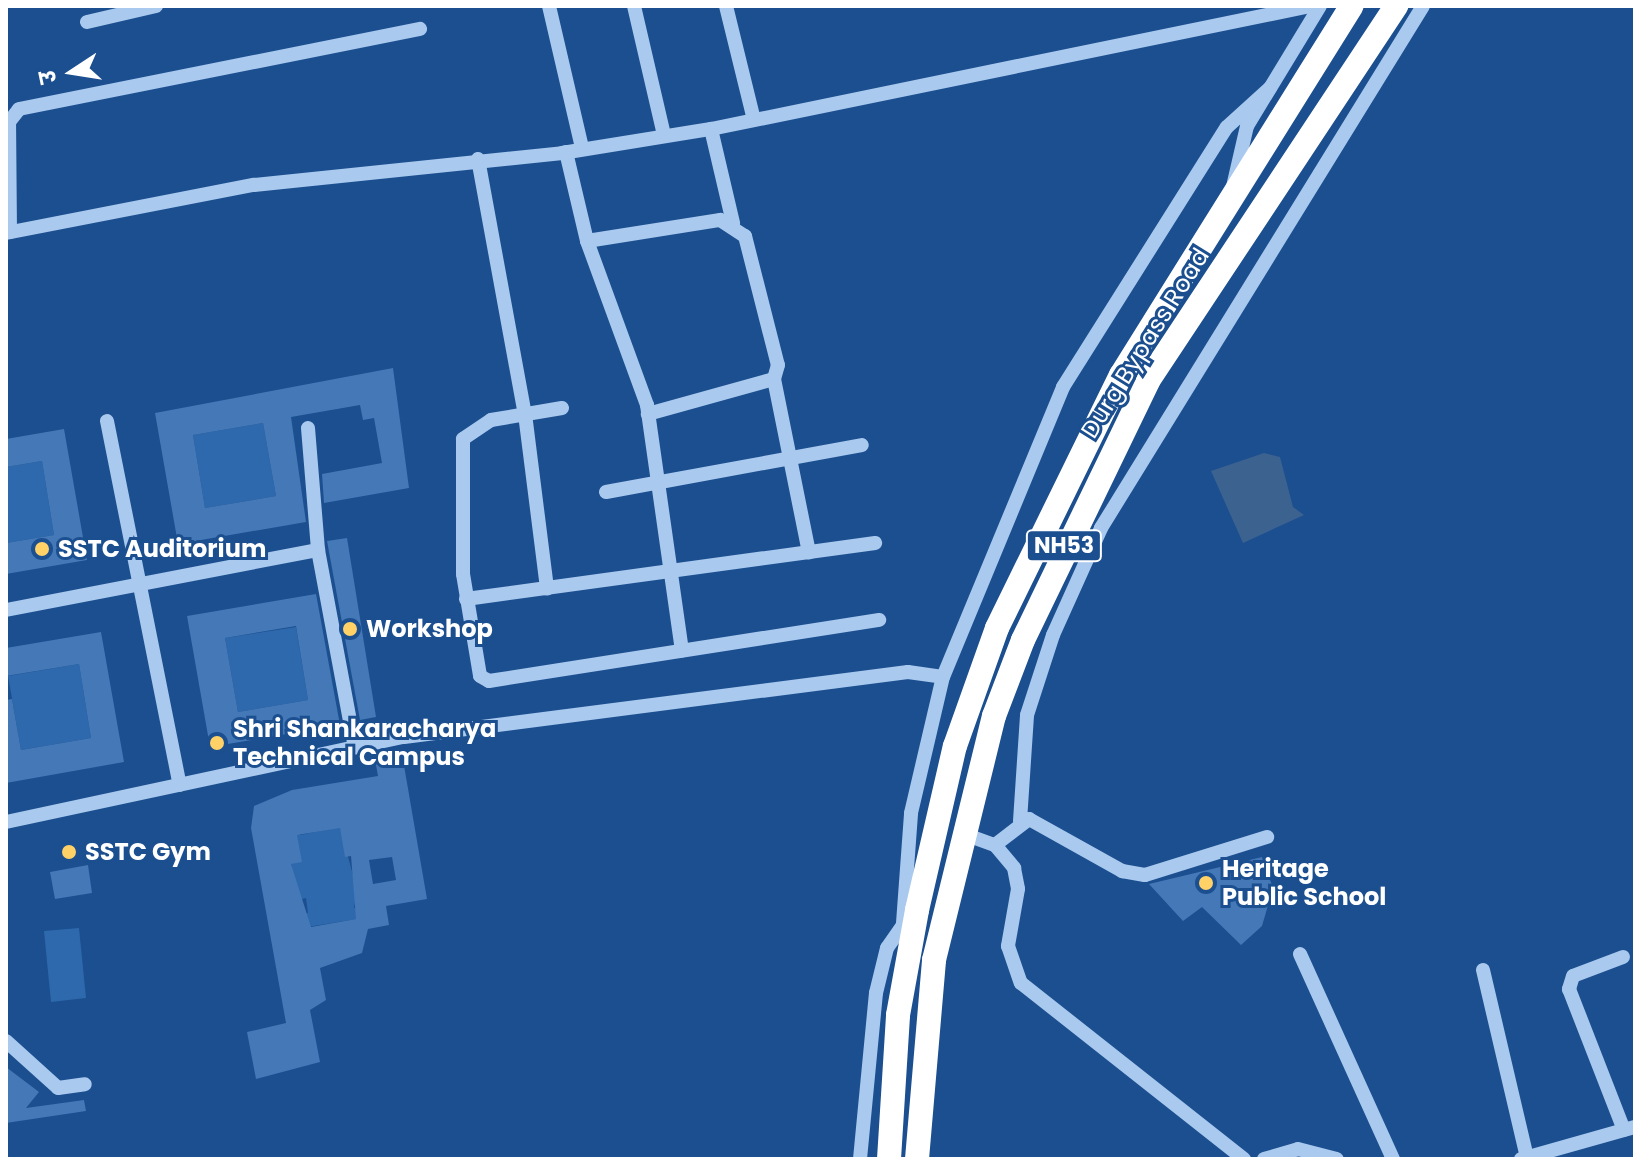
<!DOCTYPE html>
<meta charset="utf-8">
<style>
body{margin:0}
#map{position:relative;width:1641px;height:1165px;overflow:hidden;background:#1b4f8f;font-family:Poppins,"Noto Sans Devanagari",sans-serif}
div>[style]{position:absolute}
.green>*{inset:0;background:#2e69ad}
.water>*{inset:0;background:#3c6290}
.building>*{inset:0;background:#4478b7}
.minor>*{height:14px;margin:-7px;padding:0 7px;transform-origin:7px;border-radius:7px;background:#a9c9ee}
.highway>*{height:24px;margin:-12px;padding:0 12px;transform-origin:12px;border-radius:12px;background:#fff}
.dots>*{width:22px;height:22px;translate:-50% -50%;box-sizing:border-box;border:4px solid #1b4f8f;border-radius:50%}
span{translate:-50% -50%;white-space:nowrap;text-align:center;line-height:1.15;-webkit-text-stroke:6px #1b4f8f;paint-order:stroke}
.shield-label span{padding:2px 6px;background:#1b4f8f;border:2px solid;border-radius:6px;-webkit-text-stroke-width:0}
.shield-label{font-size:22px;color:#fff;font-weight:700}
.street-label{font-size:24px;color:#fff}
.poi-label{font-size:24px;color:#fff;font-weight:700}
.left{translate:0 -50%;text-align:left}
.frame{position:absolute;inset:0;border:8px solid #fff;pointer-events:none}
.north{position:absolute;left:32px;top:32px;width:80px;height:80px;-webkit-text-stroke:6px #1b4f8f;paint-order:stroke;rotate:258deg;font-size:22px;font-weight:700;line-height:32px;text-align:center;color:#fff}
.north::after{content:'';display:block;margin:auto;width:28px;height:36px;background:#fff;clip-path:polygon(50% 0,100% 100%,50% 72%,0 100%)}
</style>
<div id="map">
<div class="green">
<i style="clip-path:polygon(263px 423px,276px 496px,205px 508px,193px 435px)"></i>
<i style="clip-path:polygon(42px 461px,54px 535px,6px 543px,6px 467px)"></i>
<i style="clip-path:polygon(296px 627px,308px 700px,238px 712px,225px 638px)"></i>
<i style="clip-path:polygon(79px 664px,91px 738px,21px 750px,8px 676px)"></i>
<i style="clip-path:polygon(298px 827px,300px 835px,340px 827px,357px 890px,354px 908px,361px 907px,363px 918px,301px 928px,299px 915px,308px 913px,306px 898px,298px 900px,291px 864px)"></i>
<i style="clip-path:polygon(79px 928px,86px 998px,51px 1002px,44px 931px)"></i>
</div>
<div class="water">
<i style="clip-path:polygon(1264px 453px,1280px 457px,1293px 507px,1304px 515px,1243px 543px,1211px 471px)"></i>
</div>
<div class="building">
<i style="clip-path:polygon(evenodd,393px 368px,409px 488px,324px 503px,322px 474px,382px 463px,374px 418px,363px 420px,360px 405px,291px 417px,306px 522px,178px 544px,155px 413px,393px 368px,263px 423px,276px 496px,205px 508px,193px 435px,263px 423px)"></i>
<i style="clip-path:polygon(64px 429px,87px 560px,6px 574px,6px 543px,54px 535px,42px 461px,6px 467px,6px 439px)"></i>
<i style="clip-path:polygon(347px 538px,376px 717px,360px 720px,327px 541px)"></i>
<i style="clip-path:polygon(evenodd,316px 594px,340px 725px,210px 747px,187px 616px,316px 594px,296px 626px,308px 700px,238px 712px,225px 638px,296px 626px)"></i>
<i style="clip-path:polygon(101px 632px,124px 762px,6px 783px,6px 700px,12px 699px,21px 750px,91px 738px,79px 664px,6px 676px,6px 648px)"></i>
<i style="clip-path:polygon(evenodd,401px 748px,427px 899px,386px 906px,389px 925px,368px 929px,362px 953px,320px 968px,326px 1000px,310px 1010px,320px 1062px,256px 1079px,247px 1032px,286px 1023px,251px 828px,254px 806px,292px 790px,378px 776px,374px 754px,401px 748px,340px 828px,345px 857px,351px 856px,356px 919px,311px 927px,291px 864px,302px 862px,297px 835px,340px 828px,401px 748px,392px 857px,396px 880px,373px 884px,369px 860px,392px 857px)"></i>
<i style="clip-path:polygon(1262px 857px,1273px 888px,1262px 926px,1241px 945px,1202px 907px,1183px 921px,1149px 884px)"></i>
<i style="clip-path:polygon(88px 865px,92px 893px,55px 899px,50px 872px)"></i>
<i style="clip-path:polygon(6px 1067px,39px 1092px,26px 1108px,84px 1100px,86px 1111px,6px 1123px)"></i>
</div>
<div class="minor">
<i style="left:549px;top:6px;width:146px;rotate:76.9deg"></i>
<i style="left:634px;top:6px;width:132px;rotate:76.9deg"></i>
<i style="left:726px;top:6px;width:117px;rotate:76.2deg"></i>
<i style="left:87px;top:22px;width:71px;rotate:-13.1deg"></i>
<i style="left:711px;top:129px;width:97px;rotate:76.8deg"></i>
<i style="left:566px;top:152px;width:91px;rotate:76.7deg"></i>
<i style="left:587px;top:241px;width:175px;rotate:69.9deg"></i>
<i style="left:647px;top:405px;width:248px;rotate:81.9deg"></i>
<i style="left:478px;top:159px;width:259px;rotate:79.6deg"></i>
<i style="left:525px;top:414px;width:176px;rotate:82.8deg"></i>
<i style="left:1232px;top:191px;width:67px;rotate:-77deg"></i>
<i style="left:1247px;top:126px;width:140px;rotate:-58.7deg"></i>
<i style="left:10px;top:232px;width:110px;rotate:-90.5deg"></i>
<i style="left:9px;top:122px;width:16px;rotate:-52deg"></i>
<i style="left:19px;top:109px;width:409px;rotate:-11.3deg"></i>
<i style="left:6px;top:233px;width:253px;rotate:-11deg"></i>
<i style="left:254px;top:185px;width:310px;rotate:-5.9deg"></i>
<i style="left:562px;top:153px;width:151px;rotate:-9.2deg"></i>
<i style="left:711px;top:129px;width:611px;rotate:-11.6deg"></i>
<i style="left:587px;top:241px;width:135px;rotate:-9deg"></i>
<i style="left:720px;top:220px;width:30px;rotate:33deg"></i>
<i style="left:745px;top:236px;width:133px;rotate:75.7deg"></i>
<i style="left:778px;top:365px;width:15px;rotate:106deg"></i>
<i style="left:774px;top:379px;width:131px;rotate:164.5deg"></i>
<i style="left:774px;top:379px;width:177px;rotate:78.6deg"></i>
<i style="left:562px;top:408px;width:72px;rotate:170.4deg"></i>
<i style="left:491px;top:420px;width:34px;rotate:146deg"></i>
<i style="left:463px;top:439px;width:135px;rotate:90deg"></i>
<i style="left:463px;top:574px;width:103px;rotate:80.5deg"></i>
<i style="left:480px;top:676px;width:10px;rotate:29deg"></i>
<i style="left:489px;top:681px;width:395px;rotate:-8.9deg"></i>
<i style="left:107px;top:421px;width:371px;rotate:78.7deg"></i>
<i style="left:308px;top:428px;width:122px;rotate:85.3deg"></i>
<i style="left:606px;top:492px;width:260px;rotate:-10.4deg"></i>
<i style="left:466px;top:599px;width:413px;rotate:-7.8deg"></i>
<i style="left:6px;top:610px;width:318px;rotate:-10.9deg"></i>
<i style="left:318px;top:550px;width:201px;rotate:79.4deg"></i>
<i style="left:1020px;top:821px;width:106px;rotate:-86.2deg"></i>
<i style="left:1027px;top:715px;width:84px;rotate:-72deg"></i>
<i style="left:1053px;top:635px;width:117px;rotate:-65.8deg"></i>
<i style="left:1101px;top:528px;width:613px;rotate:-58.33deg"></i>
<i style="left:6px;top:822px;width:407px;rotate:-12.1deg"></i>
<i style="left:404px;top:737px;width:508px;rotate:-7.35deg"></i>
<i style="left:908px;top:672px;width:35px;rotate:8deg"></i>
<i style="left:964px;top:834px;width:33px;rotate:20deg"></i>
<i style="left:995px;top:845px;width:30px;rotate:50deg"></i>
<i style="left:1014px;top:868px;width:21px;rotate:79deg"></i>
<i style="left:1018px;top:889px;width:58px;rotate:100deg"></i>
<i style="left:1008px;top:946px;width:39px;rotate:71deg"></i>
<i style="left:1021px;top:983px;width:284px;rotate:38.3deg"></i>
<i style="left:995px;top:845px;width:43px;rotate:-37.4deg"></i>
<i style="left:1029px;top:819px;width:107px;rotate:29.2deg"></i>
<i style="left:1122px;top:871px;width:23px;rotate:10deg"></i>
<i style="left:1145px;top:875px;width:128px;rotate:-17.3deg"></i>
<i style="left:903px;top:923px;width:110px;rotate:-85.8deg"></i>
<i style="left:911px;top:813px;width:140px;rotate:-76.8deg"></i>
<i style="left:943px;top:677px;width:314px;rotate:-67.5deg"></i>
<i style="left:1063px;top:387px;width:307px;rotate:-57.8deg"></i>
<i style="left:1227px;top:127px;width:58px;rotate:-42.2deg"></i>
<i style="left:1300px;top:954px;width:225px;rotate:65.6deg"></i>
<i style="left:1623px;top:957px;width:53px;rotate:159.2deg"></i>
<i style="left:1573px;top:976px;width:14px;rotate:107deg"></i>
<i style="left:1569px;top:989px;width:151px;rotate:68.7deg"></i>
<i style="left:1483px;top:970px;width:192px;rotate:76.8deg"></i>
<i style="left:6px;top:1041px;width:70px;rotate:42.1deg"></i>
<i style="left:58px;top:1088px;width:27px;rotate:-8deg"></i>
<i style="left:860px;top:1159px;width:167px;rotate:-84.5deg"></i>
<i style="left:876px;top:993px;width:46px;rotate:-76.3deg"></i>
<i style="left:887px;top:948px;width:38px;rotate:-55deg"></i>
<i style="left:1264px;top:1159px;width:35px;rotate:-16deg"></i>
<i style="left:1298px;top:1149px;width:40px;rotate:14.4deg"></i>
<i style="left:1521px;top:1159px;width:118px;rotate:-15.7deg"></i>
</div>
<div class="highway">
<i style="left:889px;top:1159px;width:144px;rotate:-86.4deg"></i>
<i style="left:898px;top:1015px;width:107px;rotate:-79.7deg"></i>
<i style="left:917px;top:910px;width:168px;rotate:-77deg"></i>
<i style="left:955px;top:746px;width:125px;rotate:-70.4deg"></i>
<i style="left:997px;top:628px;width:282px;rotate:-63.9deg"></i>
<i style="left:1121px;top:375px;width:435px;rotate:-58deg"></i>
<i style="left:917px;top:1159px;width:200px;rotate:-85.1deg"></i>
<i style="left:934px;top:960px;width:251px;rotate:-76.2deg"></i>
<i style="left:994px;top:716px;width:81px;rotate:-69.1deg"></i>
<i style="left:1023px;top:640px;width:288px;rotate:-64.2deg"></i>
<i style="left:1148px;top:381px;width:450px;rotate:-56.5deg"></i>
</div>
<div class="dots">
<i style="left:42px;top:549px;background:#ffd166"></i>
<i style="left:350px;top:629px;background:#ffd166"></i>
<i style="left:217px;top:743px;background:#ffd166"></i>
<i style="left:69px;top:852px;background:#ffd166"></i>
<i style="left:1206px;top:883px;background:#ffd166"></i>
</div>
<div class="shield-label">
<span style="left:1064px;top:546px">NH53</span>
</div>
<div class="street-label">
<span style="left:1145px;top:343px;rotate:-58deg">Durg Bypass Road</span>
</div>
<div class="poi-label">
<span class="left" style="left:58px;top:549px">SSTC Auditorium</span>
<span class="left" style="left:366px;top:629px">Workshop</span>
<span class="left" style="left:233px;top:743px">Shri Shankaracharya<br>Technical Campus</span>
<span class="left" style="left:85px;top:852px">SSTC Gym</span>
<span class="left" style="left:1222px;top:883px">Heritage<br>Public School</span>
</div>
<div class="frame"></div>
<div class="north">उ</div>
</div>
